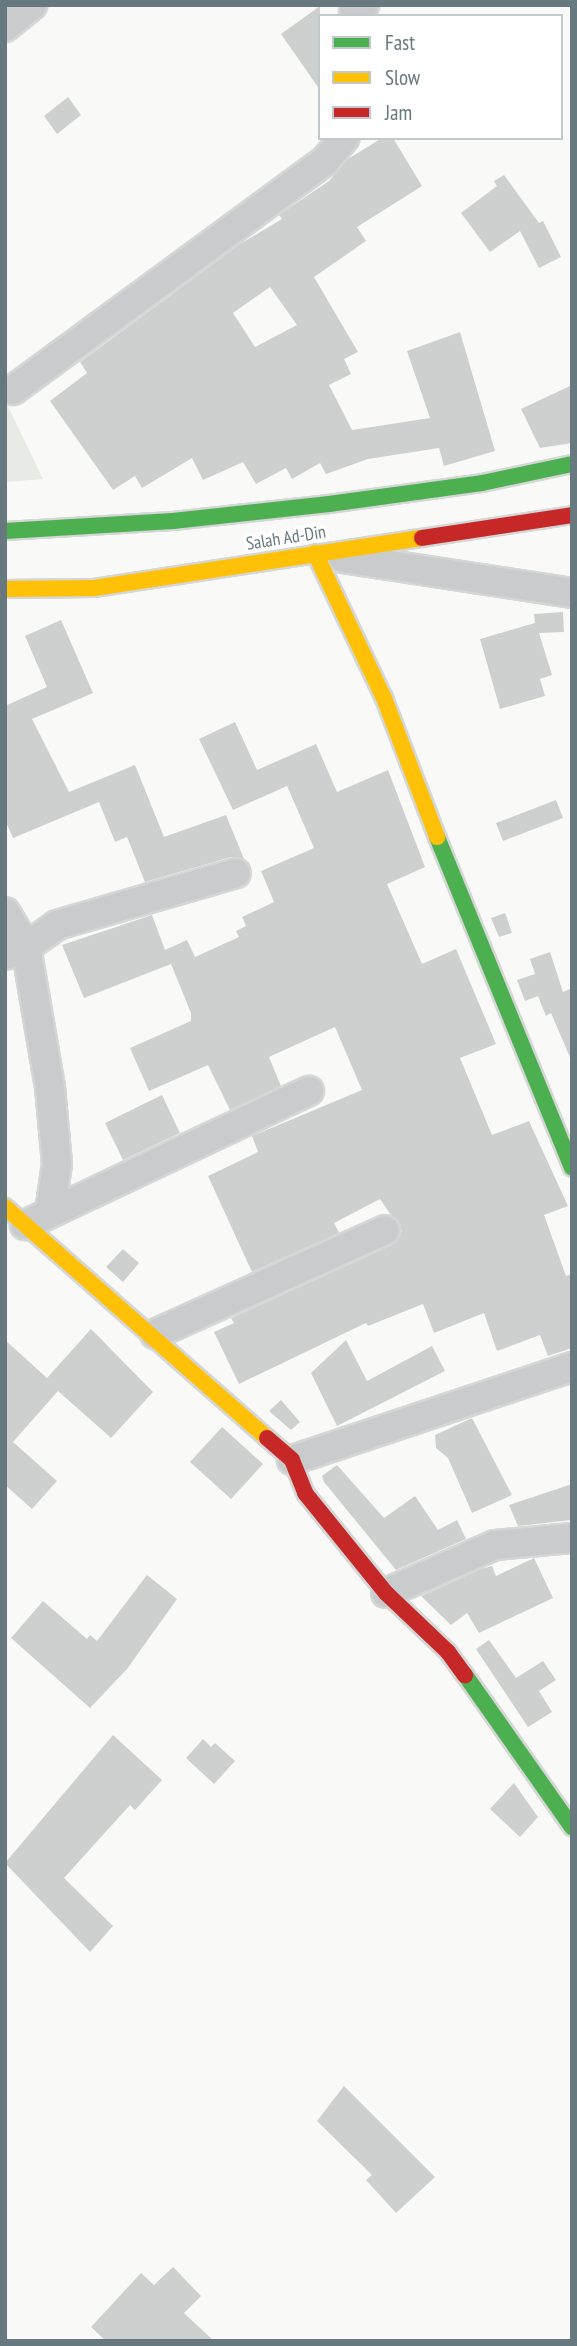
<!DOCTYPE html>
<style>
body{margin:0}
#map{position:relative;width:577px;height:2346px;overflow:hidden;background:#f9f9f8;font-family:"PT Sans Narrow",sans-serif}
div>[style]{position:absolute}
.green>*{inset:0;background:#e8eae6}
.building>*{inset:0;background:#ced0d0}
.roads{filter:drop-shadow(2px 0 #d5d6d6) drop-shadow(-2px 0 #d5d6d6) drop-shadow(0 2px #d5d6d6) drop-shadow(0 -2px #d5d6d6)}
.street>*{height:28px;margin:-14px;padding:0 14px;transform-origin:14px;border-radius:14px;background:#cacbcc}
.fast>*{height:16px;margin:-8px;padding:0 8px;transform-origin:8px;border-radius:8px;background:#4caf50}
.slow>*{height:16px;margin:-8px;padding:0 8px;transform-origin:8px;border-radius:8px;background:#ffc107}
.jam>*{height:16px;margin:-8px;padding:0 8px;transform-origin:8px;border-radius:8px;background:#c62828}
span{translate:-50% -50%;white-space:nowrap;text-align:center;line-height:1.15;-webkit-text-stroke:7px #fff;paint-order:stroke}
.street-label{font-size:18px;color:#67787f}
.frame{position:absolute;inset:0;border:7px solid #67787f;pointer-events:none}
.legend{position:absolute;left:318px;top:14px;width:245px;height:126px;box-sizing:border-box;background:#fff;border:2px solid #c2c9cc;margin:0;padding:9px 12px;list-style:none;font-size:21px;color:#67787f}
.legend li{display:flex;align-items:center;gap:14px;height:35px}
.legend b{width:35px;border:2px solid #c2c9cc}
</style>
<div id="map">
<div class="green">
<i style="clip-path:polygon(5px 400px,43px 479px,5px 482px)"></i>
</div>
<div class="building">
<i style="clip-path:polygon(320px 6px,320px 90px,281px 34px)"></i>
<i style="clip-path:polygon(68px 97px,81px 115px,57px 134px,44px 116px)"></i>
<i style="clip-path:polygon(evenodd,382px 138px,393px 138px,422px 186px,357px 227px,366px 241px,314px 277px,358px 352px,344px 359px,351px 374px,329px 385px,352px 430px,430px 418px,407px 351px,460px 332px,495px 451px,444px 466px,439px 448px,368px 459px,326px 474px,320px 463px,292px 479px,286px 468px,256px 484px,243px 462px,203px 480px,192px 458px,142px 488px,135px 476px,113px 490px,50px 401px,87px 373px,80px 362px,240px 244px,282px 219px,279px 215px,329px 181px,348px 159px,382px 138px,270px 287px,297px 325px,255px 347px,233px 313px,270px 287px)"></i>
<i style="clip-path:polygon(504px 175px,539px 223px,543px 221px,561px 257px,539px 268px,520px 231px,490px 252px,461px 213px,497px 186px,494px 181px)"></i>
<i style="clip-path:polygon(572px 385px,572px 443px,540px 448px,521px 409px)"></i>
<i style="clip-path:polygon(563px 612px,564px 632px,539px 633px,552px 675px,540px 679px,545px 696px,500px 709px,480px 639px,535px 623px,534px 614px)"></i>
<i style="clip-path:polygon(61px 620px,93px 693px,32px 719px,69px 792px,135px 765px,164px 837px,226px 815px,244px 859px,231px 857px,145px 882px,127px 837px,115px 842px,99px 802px,13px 838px,5px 820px,5px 706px,47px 687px,25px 636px)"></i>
<i style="clip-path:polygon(235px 722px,257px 770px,316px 744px,337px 792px,388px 770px,425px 867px,387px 884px,422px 964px,456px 949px,496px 1044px,460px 1058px,492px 1135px,529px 1121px,568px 1206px,544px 1215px,566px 1276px,572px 1274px,572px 1348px,548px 1356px,540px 1335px,497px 1351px,484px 1313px,434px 1333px,423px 1304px,368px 1326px,366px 1323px,239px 1384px,214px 1332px,234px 1323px,231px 1318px,392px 1245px,402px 1231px,380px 1199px,334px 1223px,339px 1233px,252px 1272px,208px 1176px,258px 1152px,252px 1136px,362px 1090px,335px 1027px,269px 1057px,281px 1086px,230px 1110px,208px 1065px,149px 1091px,130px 1048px,191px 1021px,191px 1013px,171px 964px,84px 998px,62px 945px,152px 915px,165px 950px,187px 940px,195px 957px,239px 937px,236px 931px,246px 926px,242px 917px,274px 902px,261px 871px,314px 848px,287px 786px,233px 810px,199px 739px)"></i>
<i style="clip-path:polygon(556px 800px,563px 818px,503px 841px,496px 823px)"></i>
<i style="clip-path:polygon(505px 913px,512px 933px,499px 937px,491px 918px)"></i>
<i style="clip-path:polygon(550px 952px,563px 992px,572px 988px,572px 1062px,551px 1013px,546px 1016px,538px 996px,525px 1001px,517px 980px,535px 974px,530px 959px)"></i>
<i style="clip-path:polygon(162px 1095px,180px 1133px,123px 1160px,105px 1123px)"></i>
<i style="clip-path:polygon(123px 1249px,139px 1263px,123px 1282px,106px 1267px)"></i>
<i style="clip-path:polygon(91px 1329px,153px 1392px,111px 1438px,58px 1391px,13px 1442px,57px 1481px,32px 1509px,5px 1485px,5px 1340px,47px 1378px)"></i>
<i style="clip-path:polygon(346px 1340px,367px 1381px,432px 1346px,445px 1371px,337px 1426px,311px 1373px)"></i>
<i style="clip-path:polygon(281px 1400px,300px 1422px,291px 1430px,269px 1411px)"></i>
<i style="clip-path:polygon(472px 1418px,512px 1495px,472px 1513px,448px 1458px,436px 1448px,435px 1435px)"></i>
<i style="clip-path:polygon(222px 1427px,263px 1464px,231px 1499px,190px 1462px)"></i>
<i style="clip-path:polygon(337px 1465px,384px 1518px,415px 1496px,438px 1530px,457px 1520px,466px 1539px,396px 1570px,324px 1482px,322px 1476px)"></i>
<i style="clip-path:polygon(572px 1484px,572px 1520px,518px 1526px,509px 1505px)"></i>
<i style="clip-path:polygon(534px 1558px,553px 1598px,479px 1633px,467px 1613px,451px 1625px,421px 1596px,481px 1569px,492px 1566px,496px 1576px)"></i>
<i style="clip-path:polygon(147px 1575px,177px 1599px,127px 1669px,90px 1708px,11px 1638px,43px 1601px,87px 1639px,90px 1635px,97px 1641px)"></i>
<i style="clip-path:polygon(489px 1640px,516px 1678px,543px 1661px,556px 1680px,539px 1691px,552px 1712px,528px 1727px,476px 1649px)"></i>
<i style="clip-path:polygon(113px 1735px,162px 1780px,135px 1810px,130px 1805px,64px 1878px,113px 1926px,90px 1952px,5px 1863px)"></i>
<i style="clip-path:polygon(203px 1739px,211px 1747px,215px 1743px,235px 1761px,214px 1784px,186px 1758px)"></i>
<i style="clip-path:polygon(514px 1783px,538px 1817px,520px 1837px,490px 1809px)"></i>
<i style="clip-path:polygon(344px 2086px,435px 2177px,396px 2213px,366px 2180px,372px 2175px,317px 2121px)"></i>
<i style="clip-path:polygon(173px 2267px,201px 2296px,184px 2313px,214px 2341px,106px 2341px,91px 2327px,141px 2273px,154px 2285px)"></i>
</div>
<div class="roads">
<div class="street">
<i style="left:354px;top:13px;width:13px;rotate:-39deg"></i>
<i style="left:5px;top:27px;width:35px;rotate:-39deg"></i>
<i style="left:13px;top:390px;width:387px;rotate:-36.3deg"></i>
<i style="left:325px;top:161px;width:30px;rotate:-50deg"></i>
<i style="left:343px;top:558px;width:232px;rotate:8.7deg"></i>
<i style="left:5px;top:912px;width:41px;rotate:59deg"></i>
<i style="left:26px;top:947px;width:142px;rotate:80.3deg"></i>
<i style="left:50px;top:1087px;width:77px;rotate:84.8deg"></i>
<i style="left:57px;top:1164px;width:49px;rotate:98.3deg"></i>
<i style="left:5px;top:955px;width:22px;rotate:-21deg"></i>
<i style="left:26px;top:947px;width:38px;rotate:-35deg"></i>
<i style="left:57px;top:925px;width:186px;rotate:-16.2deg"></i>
<i style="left:25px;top:1225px;width:314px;rotate:-25.3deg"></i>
<i style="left:155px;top:1334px;width:252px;rotate:-24.3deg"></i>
<i style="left:292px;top:1460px;width:295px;rotate:-18.4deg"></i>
<i style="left:386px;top:1593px;width:119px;rotate:-23.8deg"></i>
<i style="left:495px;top:1545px;width:77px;rotate:-5.2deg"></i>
</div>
<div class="fast">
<i style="left:5px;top:531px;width:168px;rotate:-3.4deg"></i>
<i style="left:173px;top:521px;width:157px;rotate:-6.2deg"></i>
<i style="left:329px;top:504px;width:154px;rotate:-7.8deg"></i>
<i style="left:482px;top:483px;width:92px;rotate:-11.9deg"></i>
<i style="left:437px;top:837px;width:357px;rotate:67.8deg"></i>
<i style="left:465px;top:1675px;width:186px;rotate:54.9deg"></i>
</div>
<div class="slow">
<i style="left:315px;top:553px;width:161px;rotate:64.6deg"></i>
<i style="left:384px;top:698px;width:149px;rotate:69.1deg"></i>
<i style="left:5px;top:589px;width:89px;rotate:-0.6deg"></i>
<i style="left:94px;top:588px;width:332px;rotate:-8.7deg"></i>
<i style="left:5px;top:1207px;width:349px;rotate:41.4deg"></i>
</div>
<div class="jam">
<i style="left:422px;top:538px;width:152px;rotate:-8.7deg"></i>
<i style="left:267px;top:1438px;width:33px;rotate:41deg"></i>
<i style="left:292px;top:1460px;width:35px;rotate:68deg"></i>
<i style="left:305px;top:1493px;width:129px;rotate:51deg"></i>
<i style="left:386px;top:1593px;width:86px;rotate:43.6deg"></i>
<i style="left:448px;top:1652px;width:29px;rotate:54deg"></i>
</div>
</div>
<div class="street-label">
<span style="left:286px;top:538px;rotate:-9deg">Salah Ad-Din</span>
</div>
<div class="frame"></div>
<ul class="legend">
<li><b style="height:9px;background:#4caf50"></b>Fast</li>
<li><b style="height:9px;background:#ffc107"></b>Slow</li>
<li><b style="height:9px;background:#c62828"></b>Jam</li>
</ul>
</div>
